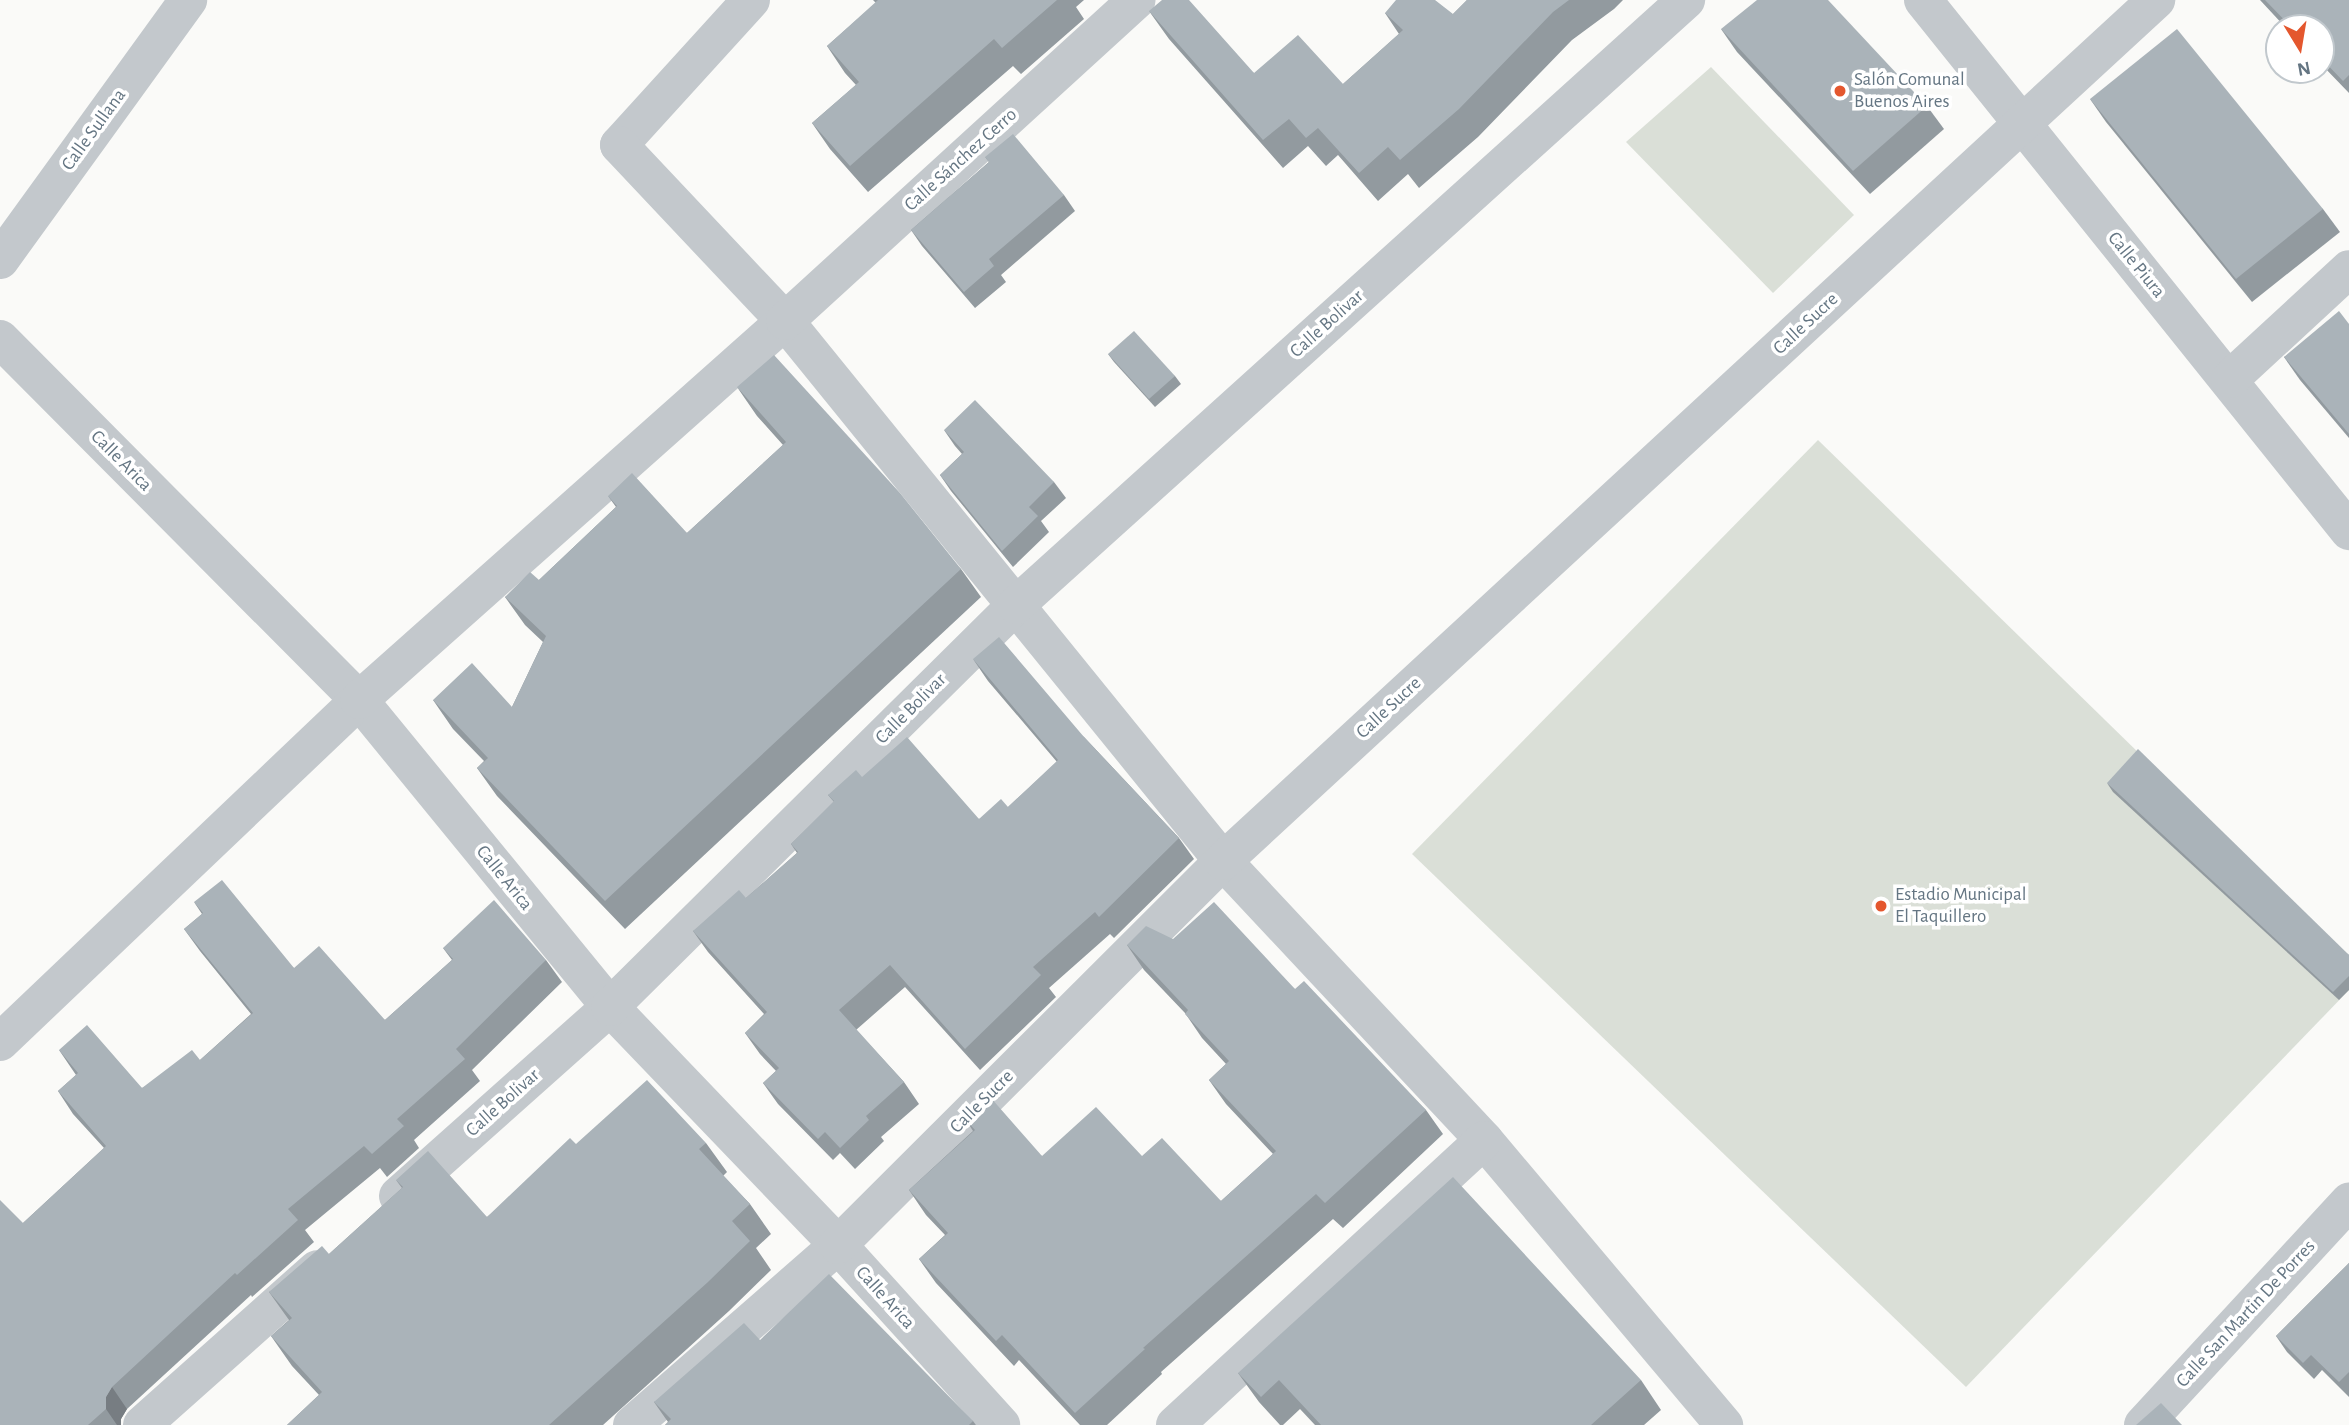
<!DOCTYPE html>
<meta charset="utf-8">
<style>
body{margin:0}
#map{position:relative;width:2349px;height:1425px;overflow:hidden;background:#fafaf8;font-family:"Alegreya Sans",sans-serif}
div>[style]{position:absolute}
.green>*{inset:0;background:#dadfd7}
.minor>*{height:38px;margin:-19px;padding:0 19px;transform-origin:19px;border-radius:19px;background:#c3c8cc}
.wall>*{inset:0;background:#929a9f}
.shaded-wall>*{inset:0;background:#777d82}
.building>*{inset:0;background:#aab3b9}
.dots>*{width:19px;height:19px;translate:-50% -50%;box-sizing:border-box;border:4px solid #fff;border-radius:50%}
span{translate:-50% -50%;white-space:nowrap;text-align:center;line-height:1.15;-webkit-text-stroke:7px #fff;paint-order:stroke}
.poi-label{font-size:19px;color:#657683}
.left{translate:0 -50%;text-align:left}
.street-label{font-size:19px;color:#657683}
.north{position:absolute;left:2265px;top:14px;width:70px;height:70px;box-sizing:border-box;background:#fff;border:2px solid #c1c8cd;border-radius:50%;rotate:169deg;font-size:19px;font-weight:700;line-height:28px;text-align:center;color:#657683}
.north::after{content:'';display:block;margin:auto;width:24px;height:32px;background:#e4572e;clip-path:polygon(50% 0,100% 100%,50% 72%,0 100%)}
</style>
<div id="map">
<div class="green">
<i style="clip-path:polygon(1711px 67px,1854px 215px,1773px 293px,1626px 142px)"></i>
<i style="clip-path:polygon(1818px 440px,2349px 958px,2349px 990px,1966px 1387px,1412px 854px)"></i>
</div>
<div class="minor">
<i style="left:751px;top:0;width:196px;rotate:132.3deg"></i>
<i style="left:619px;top:145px;width:242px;rotate:46.7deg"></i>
<i style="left:785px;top:321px;width:695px;rotate:50.95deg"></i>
<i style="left:1223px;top:861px;width:382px;rotate:46.9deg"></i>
<i style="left:1484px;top:1140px;width:373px;rotate:49.9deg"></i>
<i style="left:1923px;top:0;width:681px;rotate:51.26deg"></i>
<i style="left:0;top:260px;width:321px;rotate:-54.1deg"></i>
<i style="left:0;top:339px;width:509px;rotate:45.16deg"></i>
<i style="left:359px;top:700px;width:397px;rotate:50.7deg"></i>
<i style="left:610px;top:1007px;width:330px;rotate:46.2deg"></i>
<i style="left:838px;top:1245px;width:243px;rotate:47.8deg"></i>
<i style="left:2230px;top:379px;width:162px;rotate:-42.7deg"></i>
<i style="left:0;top:1042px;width:496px;rotate:-43.6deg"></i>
<i style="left:359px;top:700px;width:570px;rotate:-41.66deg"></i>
<i style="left:785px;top:321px;width:476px;rotate:-42.4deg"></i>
<i style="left:398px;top:1196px;width:284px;rotate:-41.7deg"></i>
<i style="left:610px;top:1007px;width:571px;rotate:-44.72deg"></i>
<i style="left:1016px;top:605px;width:903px;rotate:-42.08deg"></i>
<i style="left:142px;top:1425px;width:234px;rotate:-41.7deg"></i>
<i style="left:632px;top:1425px;width:274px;rotate:-41.1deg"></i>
<i style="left:838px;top:1245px;width:544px;rotate:-44.93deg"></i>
<i style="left:1223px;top:861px;width:1270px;rotate:-42.7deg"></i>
<i style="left:1175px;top:1425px;width:420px;rotate:-42.7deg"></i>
<i style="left:2143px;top:1425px;width:304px;rotate:-47.3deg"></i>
</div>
<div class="wall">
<i style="clip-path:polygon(873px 0,1084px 0,1076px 7px,1084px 19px,1021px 74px,1013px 66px,868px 192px,830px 149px,812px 123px,856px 85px,845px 73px,827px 46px,876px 3px)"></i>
<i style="clip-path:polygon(1467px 0,1623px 0,1614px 9px,1572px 40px,1478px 137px,1419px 188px,1408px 174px,1378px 201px,1338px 155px,1326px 166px,1308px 146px,1283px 168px,1169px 39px,1149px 11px,1254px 73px,1343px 84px,1399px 34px,1385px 13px,1453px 14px)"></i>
<i style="clip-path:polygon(2260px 0,2349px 0,2349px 93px,2321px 64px,2321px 28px,2286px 28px)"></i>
<i style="clip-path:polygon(1721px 29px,1927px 106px,1944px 129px,1870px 194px,1737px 52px)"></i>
<i style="clip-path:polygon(2090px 99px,2323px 209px,2340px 232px,2252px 302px,2106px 122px)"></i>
<i style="clip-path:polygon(985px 157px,1064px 195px,1075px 211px,1001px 275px,1006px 282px,975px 308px,922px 246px,911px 230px,989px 162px)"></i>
<i style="clip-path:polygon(2349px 324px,2349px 438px,2300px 380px,2284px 357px)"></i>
<i style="clip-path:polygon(1108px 354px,1175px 376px,1181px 384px,1155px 407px,1114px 362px)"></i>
<i style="clip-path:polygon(737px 387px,961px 569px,981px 597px,625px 929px,497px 796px,477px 768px,484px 761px,453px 729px,433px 700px,512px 707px,543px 642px,525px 625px,505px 597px,539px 580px,616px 507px,608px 496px,687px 533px,783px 445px,757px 416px)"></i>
<i style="clip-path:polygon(944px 430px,1054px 482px,1066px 498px,1041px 521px,1049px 532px,1013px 567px,951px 491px,940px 475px,962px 454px,955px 446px)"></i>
<i style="clip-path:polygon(973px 659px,1084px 737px,1179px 838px,1194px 859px,1114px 938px,1110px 934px,1049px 988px,1056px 997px,980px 1070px,905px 987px,856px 1030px,904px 1082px,919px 1104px,881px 1137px,884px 1141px,855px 1169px,840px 1153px,833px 1160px,778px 1104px,763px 1083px,776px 1071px,760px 1054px,745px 1033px,764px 1014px,708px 952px,693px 931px,746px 898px,797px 853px,791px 844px,834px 802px,828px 795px,862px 777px,979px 819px,1008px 807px,1057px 762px,988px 681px)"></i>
<i style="clip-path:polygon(2107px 783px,2349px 955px,2349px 990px,2339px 1000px,2113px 792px)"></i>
<i style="clip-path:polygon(194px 902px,294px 968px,385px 1020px,452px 960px,443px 948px,546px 960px,562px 982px,472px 1070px,480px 1081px,414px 1140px,419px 1148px,387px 1177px,380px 1168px,305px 1230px,314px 1242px,252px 1297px,251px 1295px,127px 1409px,121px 1419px,121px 1425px,0 1425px,23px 1223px,104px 1148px,73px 1114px,58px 1091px,76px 1075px,59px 1050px,142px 1088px,200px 1060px,251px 1014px,200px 951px,184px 929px,202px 914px)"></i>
<i style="clip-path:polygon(1173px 939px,1295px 989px,1426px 1110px,1443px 1134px,1343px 1228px,1333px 1219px,1161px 1372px,1162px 1374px,1107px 1425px,1080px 1425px,1019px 1360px,1014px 1366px,936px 1283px,919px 1259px,945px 1235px,926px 1215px,909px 1190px,973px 1131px,966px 1120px,1042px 1156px,1142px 1156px,1221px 1201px,1273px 1154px,1226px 1104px,1209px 1080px,1226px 1064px,1202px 1038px,1185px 1013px,1144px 970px,1127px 945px)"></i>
<i style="clip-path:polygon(706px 1143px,727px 1172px,723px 1176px,750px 1204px,771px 1234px,756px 1248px,771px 1270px,729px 1311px,603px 1425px,287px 1425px,319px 1395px,292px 1366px,271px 1336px,289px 1320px,269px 1292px,329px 1254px,402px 1188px,396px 1180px,487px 1217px,576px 1144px)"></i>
<i style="clip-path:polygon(2349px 1263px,2349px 1397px,2322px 1370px,2314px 1379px,2287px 1352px,2276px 1336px)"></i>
<i style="clip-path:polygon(760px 1340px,973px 1421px,976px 1425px,665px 1425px,668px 1422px,654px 1402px)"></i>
<i style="clip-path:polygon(1238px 1373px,1641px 1380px,1661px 1410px,1644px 1425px,1315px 1425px,1300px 1409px,1283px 1425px,1280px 1425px,1259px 1402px)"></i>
</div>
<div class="shaded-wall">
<i style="clip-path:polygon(112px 1387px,127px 1409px,121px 1419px,121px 1425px,117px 1425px,106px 1409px,106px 1397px)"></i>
</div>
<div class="building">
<i style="clip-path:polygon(878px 0,1057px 0,1002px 48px,994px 39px,850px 166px,812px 123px,859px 82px,827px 46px)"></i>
<i style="clip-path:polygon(1162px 0,1189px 0,1254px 73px,1298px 35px,1343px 84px,1403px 30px,1385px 13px,1396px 0,1435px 0,1453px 14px,1467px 0,1569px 0,1553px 12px,1459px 109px,1400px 160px,1388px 147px,1359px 173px,1318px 128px,1306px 138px,1289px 119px,1263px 140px,1149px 11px)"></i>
<i style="clip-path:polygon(1757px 0,1828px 0,1927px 106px,1853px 171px,1721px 29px)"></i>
<i style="clip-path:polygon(2265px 0,2349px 0,2349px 75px,2343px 81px,2321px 58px,2321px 28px,2292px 28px)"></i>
<i style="clip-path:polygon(2177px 29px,2323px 209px,2236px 279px,2090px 99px)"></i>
<i style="clip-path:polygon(1013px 134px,1064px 195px,989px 259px,994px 266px,964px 292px,911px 230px,989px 162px,985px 157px)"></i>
<i style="clip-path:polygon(2339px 311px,2349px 324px,2349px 434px,2284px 357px)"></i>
<i style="clip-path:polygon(1134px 331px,1175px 376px,1149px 399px,1108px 354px)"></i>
<i style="clip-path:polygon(774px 355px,900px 493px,961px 569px,605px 901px,477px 768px,488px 758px,433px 700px,472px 663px,512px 707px,546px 636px,505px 597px,530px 572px,539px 580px,617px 506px,608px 496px,632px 473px,687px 533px,786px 442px,737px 387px)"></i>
<i style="clip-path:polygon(975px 400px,1054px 482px,1029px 507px,1038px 516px,1002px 551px,940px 475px,964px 452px,944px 430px)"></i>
<i style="clip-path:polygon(999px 637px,1084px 737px,1179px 838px,1099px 917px,1095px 912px,1033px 967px,1041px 975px,965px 1049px,890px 965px,839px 1010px,904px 1082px,866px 1116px,869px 1120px,840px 1148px,825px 1132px,818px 1139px,763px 1083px,779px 1068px,745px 1033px,767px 1012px,693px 931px,739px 890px,746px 898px,798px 852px,791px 844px,834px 801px,828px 795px,856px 770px,862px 777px,907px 737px,979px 819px,1001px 799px,1008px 807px,1058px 760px,973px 659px)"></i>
<i style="clip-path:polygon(2138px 749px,2349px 955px,2349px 976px,2333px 992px,2107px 783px)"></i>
<i style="clip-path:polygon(222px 880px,294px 968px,319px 946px,385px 1020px,453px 959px,443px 948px,494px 900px,546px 960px,456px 1049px,465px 1059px,397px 1119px,404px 1126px,372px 1154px,364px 1146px,288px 1209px,298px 1220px,237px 1275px,235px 1273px,112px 1387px,106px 1397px,106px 1409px,88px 1425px,0 1425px,0 1200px,23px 1223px,106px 1146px,58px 1091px,78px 1073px,59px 1050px,87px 1025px,142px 1088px,192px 1050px,200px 1060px,253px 1013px,184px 929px,203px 913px,194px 902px)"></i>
<i style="clip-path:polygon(1214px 902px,1295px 989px,1304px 981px,1426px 1110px,1325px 1203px,1316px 1194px,1143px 1348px,1145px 1349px,1075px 1413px,1002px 1335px,996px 1341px,919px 1259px,948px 1233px,909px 1190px,975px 1130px,966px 1120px,991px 1098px,1042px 1156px,1096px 1107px,1142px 1156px,1162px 1138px,1221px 1201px,1276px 1151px,1209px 1080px,1229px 1061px,1185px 1014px,1188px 1010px,1127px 945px,1146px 926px,1173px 939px)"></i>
<i style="clip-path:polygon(647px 1080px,706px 1143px,699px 1149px,750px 1204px,732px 1221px,750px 1241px,708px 1282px,549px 1425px,287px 1425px,322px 1392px,271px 1336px,292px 1318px,269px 1292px,322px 1246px,329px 1254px,403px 1187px,396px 1180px,428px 1151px,487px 1217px,570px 1138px,576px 1144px)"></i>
<i style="clip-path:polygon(1453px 1177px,1641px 1380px,1591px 1425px,1321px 1425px,1279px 1380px,1261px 1397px,1238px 1373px)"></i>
<i style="clip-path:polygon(2349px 1263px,2349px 1372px,2339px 1382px,2311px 1355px,2303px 1363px,2276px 1336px)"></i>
<i style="clip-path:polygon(829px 1274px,973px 1421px,969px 1425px,665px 1425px,671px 1419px,654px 1402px,744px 1323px,760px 1340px)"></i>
<i style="clip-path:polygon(2161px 1403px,2182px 1425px,2136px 1425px)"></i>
</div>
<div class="dots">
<i style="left:1840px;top:91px;background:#e4572e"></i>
<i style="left:1881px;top:906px;background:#e4572e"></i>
</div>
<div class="poi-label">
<span class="left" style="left:1854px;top:91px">Salón Comunal<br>Buenos Aires</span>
<span class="left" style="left:1895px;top:906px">Estadio Municipal<br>El Taquillero</span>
</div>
<div class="street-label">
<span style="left:94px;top:130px;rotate:-54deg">Calle Sullana</span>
<span style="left:961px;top:160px;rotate:-42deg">Calle Sánchez Cerro</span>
<span style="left:2136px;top:265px;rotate:51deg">Calle Piura</span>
<span style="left:1327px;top:324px;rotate:-42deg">Calle Bolivar</span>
<span style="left:1806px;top:324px;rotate:-43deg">Calle Sucre</span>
<span style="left:121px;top:461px;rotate:45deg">Calle Arica</span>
<span style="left:1389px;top:708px;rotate:-43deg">Calle Sucre</span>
<span style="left:911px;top:709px;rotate:-45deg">Calle Bolivar</span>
<span style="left:504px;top:878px;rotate:51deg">Calle Arica</span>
<span style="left:982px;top:1102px;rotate:-45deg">Calle Sucre</span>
<span style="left:503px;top:1103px;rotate:-42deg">Calle Bolivar</span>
<span style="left:885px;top:1298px;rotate:48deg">Calle Arica</span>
<span style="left:2246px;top:1314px;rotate:-47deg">Calle San Martin De Porres</span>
</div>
<div class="north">N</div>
</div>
